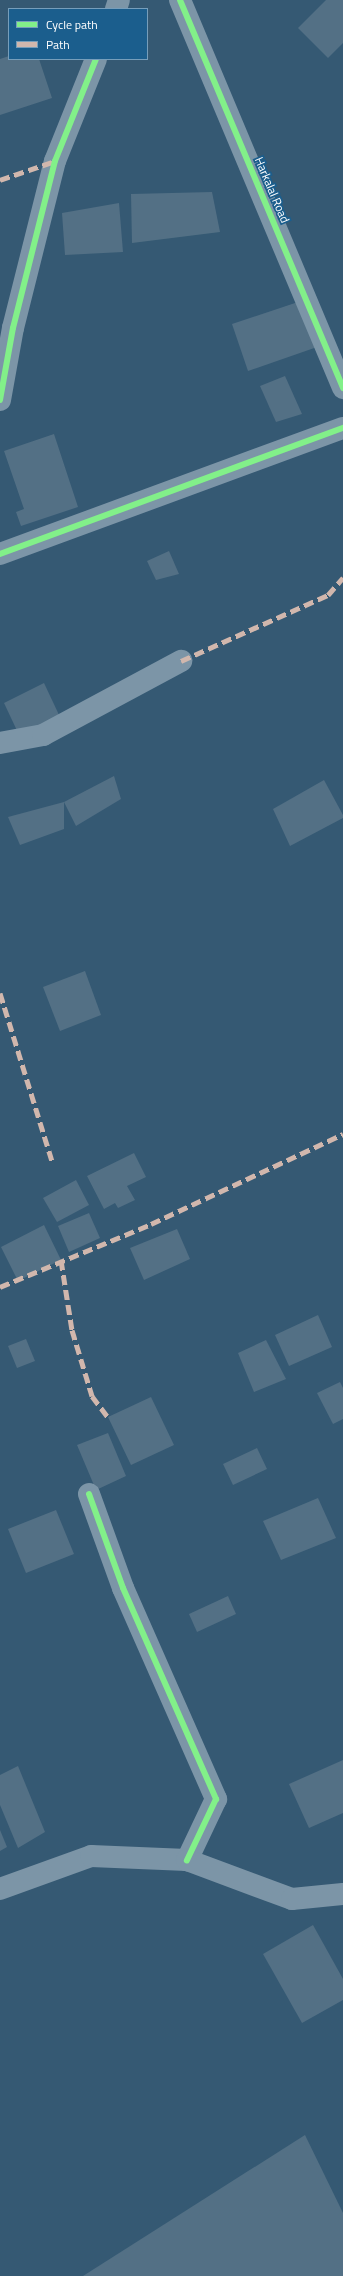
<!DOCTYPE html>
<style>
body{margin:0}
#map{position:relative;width:343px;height:2276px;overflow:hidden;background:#355973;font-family:"Titillium Web",sans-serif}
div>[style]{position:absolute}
.building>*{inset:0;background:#537085}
.street>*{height:22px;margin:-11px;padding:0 11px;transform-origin:11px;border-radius:11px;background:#7c95a7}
.quiet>*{height:5px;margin-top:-2.5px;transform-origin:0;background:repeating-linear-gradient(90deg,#d1b7ad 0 10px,transparent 0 15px)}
.cycleway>*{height:6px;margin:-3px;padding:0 3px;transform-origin:3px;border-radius:3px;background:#82f089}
span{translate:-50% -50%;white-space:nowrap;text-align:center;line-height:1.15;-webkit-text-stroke:3.5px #1b5e8d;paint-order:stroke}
.street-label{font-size:12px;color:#fff}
.legend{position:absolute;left:8px;top:8px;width:140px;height:52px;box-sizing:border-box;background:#1b5e8d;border:1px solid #769ebb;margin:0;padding:5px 7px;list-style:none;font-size:12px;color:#fff}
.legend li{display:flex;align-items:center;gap:8px;height:20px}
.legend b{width:20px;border:1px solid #769ebb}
</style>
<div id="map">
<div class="building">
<i style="clip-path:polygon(326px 0,343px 0,343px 43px,328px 58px,298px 28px)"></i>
<i style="clip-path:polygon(9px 56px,9px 59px,39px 59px,52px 98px,0 115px,0 59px)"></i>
<i style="clip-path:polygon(212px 192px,220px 232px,132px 243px,131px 194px)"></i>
<i style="clip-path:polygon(119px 203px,123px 252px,65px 255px,62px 213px)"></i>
<i style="clip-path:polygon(304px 300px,320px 346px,248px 371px,232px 324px)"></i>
<i style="clip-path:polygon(285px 376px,302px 414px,276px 422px,260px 386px)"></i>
<i style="clip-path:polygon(54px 434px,78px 507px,21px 526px,16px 512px,24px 509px,4px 451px)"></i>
<i style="clip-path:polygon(169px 551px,179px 574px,156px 580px,147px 561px)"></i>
<i style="clip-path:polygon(44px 683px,60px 717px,20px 737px,4px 703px)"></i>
<i style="clip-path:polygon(114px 776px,121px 799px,76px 826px,64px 802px)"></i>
<i style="clip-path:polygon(324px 780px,343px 815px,343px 818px,290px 846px,273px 809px)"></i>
<i style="clip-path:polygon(64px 802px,64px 829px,20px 845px,8px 817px)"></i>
<i style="clip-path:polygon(85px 971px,101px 1015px,60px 1031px,43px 987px)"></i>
<i style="clip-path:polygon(134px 1153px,146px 1177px,127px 1186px,135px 1200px,118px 1208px,115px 1203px,104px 1209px,87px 1176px)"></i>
<i style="clip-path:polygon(76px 1180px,89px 1205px,57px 1222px,43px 1198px)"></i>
<i style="clip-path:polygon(89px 1213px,100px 1238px,69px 1252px,58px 1226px)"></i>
<i style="clip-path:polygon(44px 1225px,61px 1260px,18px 1281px,1px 1247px)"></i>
<i style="clip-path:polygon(177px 1229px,190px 1259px,144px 1280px,130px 1248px)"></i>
<i style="clip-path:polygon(318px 1315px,332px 1347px,289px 1366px,275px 1335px)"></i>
<i style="clip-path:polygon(26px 1339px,35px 1361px,17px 1368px,8px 1346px)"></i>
<i style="clip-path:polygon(266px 1340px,286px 1379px,254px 1392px,238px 1353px)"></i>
<i style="clip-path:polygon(340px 1382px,343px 1388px,343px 1419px,333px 1424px,317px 1393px)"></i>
<i style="clip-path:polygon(151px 1397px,174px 1445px,131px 1465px,108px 1417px)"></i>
<i style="clip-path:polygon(108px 1433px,126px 1476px,96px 1490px,77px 1445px)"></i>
<i style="clip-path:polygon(257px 1448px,267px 1469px,233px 1485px,223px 1464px)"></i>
<i style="clip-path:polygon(318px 1498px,336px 1538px,281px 1560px,263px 1521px)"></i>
<i style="clip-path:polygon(56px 1510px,74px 1554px,26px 1573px,8px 1529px)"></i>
<i style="clip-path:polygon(228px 1596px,236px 1614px,197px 1632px,189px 1614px)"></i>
<i style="clip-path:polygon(343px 1760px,343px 1813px,309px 1828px,289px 1784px)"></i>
<i style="clip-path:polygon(18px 1766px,45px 1832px,18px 1848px,0 1805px,0 1775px)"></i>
<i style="clip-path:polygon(0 1830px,7px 1847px,0 1851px)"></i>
<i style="clip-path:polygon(313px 1925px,343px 1979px,343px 2000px,302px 2023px,263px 1954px)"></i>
<i style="clip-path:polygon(305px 2135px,343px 2213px,343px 2276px,83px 2276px)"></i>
</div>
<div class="street">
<i style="left:180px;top:0;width:421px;rotate:67.2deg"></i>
<i style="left:116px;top:9px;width:9px;rotate:-72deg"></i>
<i style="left:0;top:400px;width:73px;rotate:-79.8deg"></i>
<i style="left:13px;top:328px;width:172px;rotate:-75.9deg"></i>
<i style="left:55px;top:161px;width:110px;rotate:-68.1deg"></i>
<i style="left:0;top:554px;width:365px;rotate:-20.2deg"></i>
<i style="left:0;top:743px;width:44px;rotate:-10.5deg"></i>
<i style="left:43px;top:735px;width:157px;rotate:-28.2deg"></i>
<i style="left:89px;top:1494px;width:100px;rotate:70.1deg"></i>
<i style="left:123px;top:1588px;width:231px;rotate:66.2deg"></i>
<i style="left:216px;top:1799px;width:68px;rotate:115.4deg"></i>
<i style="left:0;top:1889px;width:97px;rotate:-19.9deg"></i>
<i style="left:91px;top:1856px;width:96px;rotate:2.4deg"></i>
<i style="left:187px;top:1860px;width:112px;rotate:20.4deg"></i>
<i style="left:292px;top:1899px;width:51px;rotate:-5.6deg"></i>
</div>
<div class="quiet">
<i style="left:0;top:180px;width:58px;rotate:-19.1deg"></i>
<i style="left:181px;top:661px;width:161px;rotate:-24.2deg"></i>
<i style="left:328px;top:595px;width:23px;rotate:-49deg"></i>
<i style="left:0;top:993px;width:179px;rotate:72.8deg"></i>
<i style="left:61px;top:1260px;width:71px;rotate:81.1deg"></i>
<i style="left:72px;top:1330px;width:69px;rotate:73.1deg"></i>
<i style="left:92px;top:1396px;width:26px;rotate:53deg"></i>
<i style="left:0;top:1287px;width:164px;rotate:-22.6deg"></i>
<i style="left:151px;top:1224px;width:212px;rotate:-25.1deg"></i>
</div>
<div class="cycleway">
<i style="left:180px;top:0;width:421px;rotate:67.2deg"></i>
<i style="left:0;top:400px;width:73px;rotate:-79.8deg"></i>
<i style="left:13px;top:328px;width:172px;rotate:-75.9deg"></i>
<i style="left:55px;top:161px;width:110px;rotate:-68.1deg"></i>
<i style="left:0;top:554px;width:365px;rotate:-20.2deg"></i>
<i style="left:89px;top:1494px;width:100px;rotate:70.1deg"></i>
<i style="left:123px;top:1588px;width:231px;rotate:66.2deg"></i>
<i style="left:216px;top:1799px;width:68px;rotate:115.4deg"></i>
</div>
<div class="street-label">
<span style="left:272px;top:190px;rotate:67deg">Harkalal Road</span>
</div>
<ul class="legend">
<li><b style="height:5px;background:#82f089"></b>Cycle path</li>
<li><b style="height:5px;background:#d1b7ad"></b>Path</li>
</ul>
</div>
